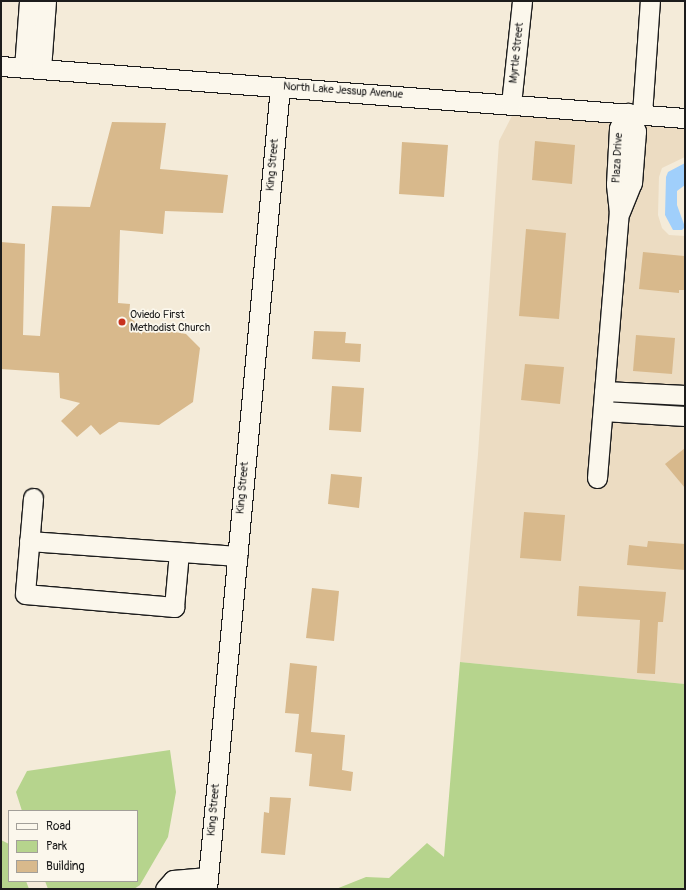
<!DOCTYPE html>
<style>
body{margin:0}
#map{position:relative;width:686px;height:890px;overflow:hidden;background:#f4ebd9;font-family:Pangolin,sans-serif}
div>[style]{position:absolute}
.built>*{inset:0;background:#ecdcc2}
.green>*{inset:0;background:#b6d48d}
.water>*{inset:0;background:#a0cffb}
.building>*{inset:0;background:#d8b98c}
.roads{filter:drop-shadow(1px 0 #1c1c1c) drop-shadow(-1px 0 #1c1c1c) drop-shadow(0 1px #1c1c1c) drop-shadow(0 -1px #1c1c1c)}
.minor>*{height:19px;margin:-9.5px;padding:0 9.5px;transform-origin:9.5px;border-radius:9.5px;background:#fbf7ec}
.dots>*{width:11px;height:11px;translate:-50% -50%;box-sizing:border-box;border:2px solid #fbf7ec;border-radius:50%}
span{translate:-50% -50%;white-space:nowrap;text-align:center;line-height:1.15;-webkit-text-stroke:3.5px #fbf7ec;paint-order:stroke}
.street-label{font-size:11px;color:#1c1c1c}
.poi-label{font-size:11px;color:#1c1c1c}
.left{translate:0 -50%;text-align:left}
.frame{position:absolute;inset:0;border:2px solid #1c1c1c;pointer-events:none}
.legend{position:absolute;left:8px;top:810px;width:130px;height:72px;box-sizing:border-box;background:#fbf7ec;border:1px solid #a29f99;margin:0;padding:5px 7px;list-style:none;font-size:12px;color:#1c1c1c}
.legend li{display:flex;align-items:center;gap:8px;height:20px}
.legend b{width:20px;border:1px solid #a29f99}
</style>
<div id="map">
<div class="built">
<i style="clip-path:polygon(514px 112px,614px 120px,610px 219px,588px 485px,606px 486px,611px 419px,685px 422px,685px 684px,460px 662px,478px 454px,499px 141px)"></i>
<i style="clip-path:polygon(642px 122px,685px 126px,685px 157px,662px 168px,659px 177px,658px 215px,662px 228px,669px 235px,685px 236px,685px 387px,614px 384px,628px 215px)"></i>
</div>
<div class="green">
<i style="clip-path:polygon(460px 662px,685px 684px,685px 889px,336px 889px,366px 877px,389px 878px,427px 843px,444px 857px)"></i>
<i style="clip-path:polygon(170px 750px,176px 792px,168px 837px,140px 885px,134px 889px,48px 889px,45px 881px,137px 881px,137px 811px,22px 811px,16px 792px,27px 771px)"></i>
<i style="clip-path:polygon(1px 840px,9px 844px,9px 881px,26px 881px,29px 889px,1px 889px)"></i>
</div>
<div class="water">
<i style="clip-path:polygon(685px 163px,685px 185px,677px 191px,677px 205px,685px 227px,682px 230px,673px 230px,665px 215px,666px 177px,668px 172px)"></i>
</div>
<div class="building">
<i style="clip-path:polygon(112px 122px,166px 123px,160px 169px,228px 175px,223px 213px,165px 211px,163px 234px,120px 230px,118px 303px,130px 304px,129px 316px,139px 326px,186px 334px,200px 348px,193px 402px,159px 425px,119px 422px,100px 435px,91px 425px,77px 437px,61px 421px,80px 403px,60px 398px,59px 373px,1px 369px,1px 242px,25px 244px,23px 335px,40px 336px,52px 206px,90px 207px)"></i>
<i style="clip-path:polygon(535px 141px,575px 145px,572px 184px,532px 180px)"></i>
<i style="clip-path:polygon(402px 142px,448px 145px,444px 197px,399px 194px)"></i>
<i style="clip-path:polygon(526px 229px,566px 233px,559px 319px,519px 316px)"></i>
<i style="clip-path:polygon(643px 252px,684px 256px,684px 290px,679px 290px,679px 293px,639px 289px)"></i>
<i style="clip-path:polygon(314px 331px,346px 332px,345px 343px,361px 344px,360px 362px,312px 359px)"></i>
<i style="clip-path:polygon(636px 335px,675px 338px,672px 374px,633px 371px)"></i>
<i style="clip-path:polygon(525px 364px,564px 367px,560px 404px,521px 400px)"></i>
<i style="clip-path:polygon(332px 386px,364px 388px,361px 432px,329px 430px)"></i>
<i style="clip-path:polygon(685px 448px,685px 488px,665px 464px)"></i>
<i style="clip-path:polygon(331px 474px,362px 477px,359px 508px,328px 504px)"></i>
<i style="clip-path:polygon(524px 512px,565px 515px,561px 561px,520px 558px)"></i>
<i style="clip-path:polygon(648px 541px,685px 544px,685px 570px,627px 565px,629px 545px,647px 547px)"></i>
<i style="clip-path:polygon(579px 586px,666px 592px,663px 622px,658px 622px,655px 674px,637px 673px,640px 620px,577px 616px)"></i>
<i style="clip-path:polygon(312px 588px,339px 591px,334px 641px,306px 638px)"></i>
<i style="clip-path:polygon(290px 663px,317px 666px,311px 732px,345px 735px,342px 770px,353px 772px,351px 791px,309px 786px,312px 754px,295px 752px,299px 714px,285px 713px)"></i>
<i style="clip-path:polygon(270px 797px,291px 798px,285px 855px,261px 853px,264px 812px,269px 813px)"></i>
</div>
<div class="roads">
<div class="minor">
<i style="left:1px;top:66px;width:686px;rotate:4.35deg"></i>
<i style="left:24px;top:68px;width:67px;rotate:-85.7deg"></i>
<i style="left:41px;top:69px;width:68px;rotate:-85.8deg"></i>
<i style="left:511px;top:104px;width:104px;rotate:-83.9deg"></i>
<i style="left:642px;top:114px;width:113px;rotate:-86deg"></i>
<i style="left:620px;top:212px;width:31px;rotate:-68deg"></i>
<i style="left:632px;top:183px;width:52px;rotate:-85.6deg"></i>
<i style="left:636px;top:131px;width:20px;rotate:-114deg"></i>
<i style="left:604px;top:391px;width:81px;rotate:2.8deg"></i>
<i style="left:603px;top:411px;width:82px;rotate:3.5deg"></i>
<i style="left:597px;top:478px;width:266px;rotate:-85.3deg"></i>
<i style="left:619px;top:213px;width:29px;rotate:-96deg"></i>
<i style="left:616px;top:184px;width:56px;rotate:-86.9deg"></i>
<i style="left:619px;top:128px;width:17px;rotate:-59deg"></i>
<i style="left:33px;top:498px;width:96px;rotate:94.8deg"></i>
<i style="left:25px;top:594px;width:150px;rotate:5deg"></i>
<i style="left:174px;top:607px;width:55px;rotate:-84.8deg"></i>
<i style="left:29px;top:541px;width:209px;rotate:4.1deg"></i>
<i style="left:165px;top:889px;width:12px;rotate:-48deg"></i>
<i style="left:173px;top:880px;width:35px;rotate:-5deg"></i>
<i style="left:207px;top:889px;width:805px;rotate:-84.8deg"></i>
</div>
</div>
<div class="dots">
<i style="left:122px;top:322px;background:#c8321e"></i>
</div>
<div class="street-label">
<span style="left:517px;top:53px;rotate:-84deg">Myrtle Street</span>
<span style="left:343px;top:91px;rotate:4deg">North Lake Jessup Avenue</span>
<span style="left:618px;top:158px;rotate:-87deg">Plaza Drive</span>
<span style="left:273px;top:165px;rotate:-85deg">King Street</span>
<span style="left:243px;top:488px;rotate:-85deg">King Street</span>
<span style="left:214px;top:810px;rotate:-85deg">King Street</span>
</div>
<div class="poi-label">
<span class="left" style="left:130px;top:322px">Oviedo First<br>Methodist Church</span>
</div>
<div class="frame"></div>
<ul class="legend">
<li><b style="height:5px;background:#fbf7ec"></b>Road</li>
<li><b style="height:11px;background:#b6d48d"></b>Park</li>
<li><b style="height:11px;background:#d8b98c"></b>Building</li>
</ul>
</div>
